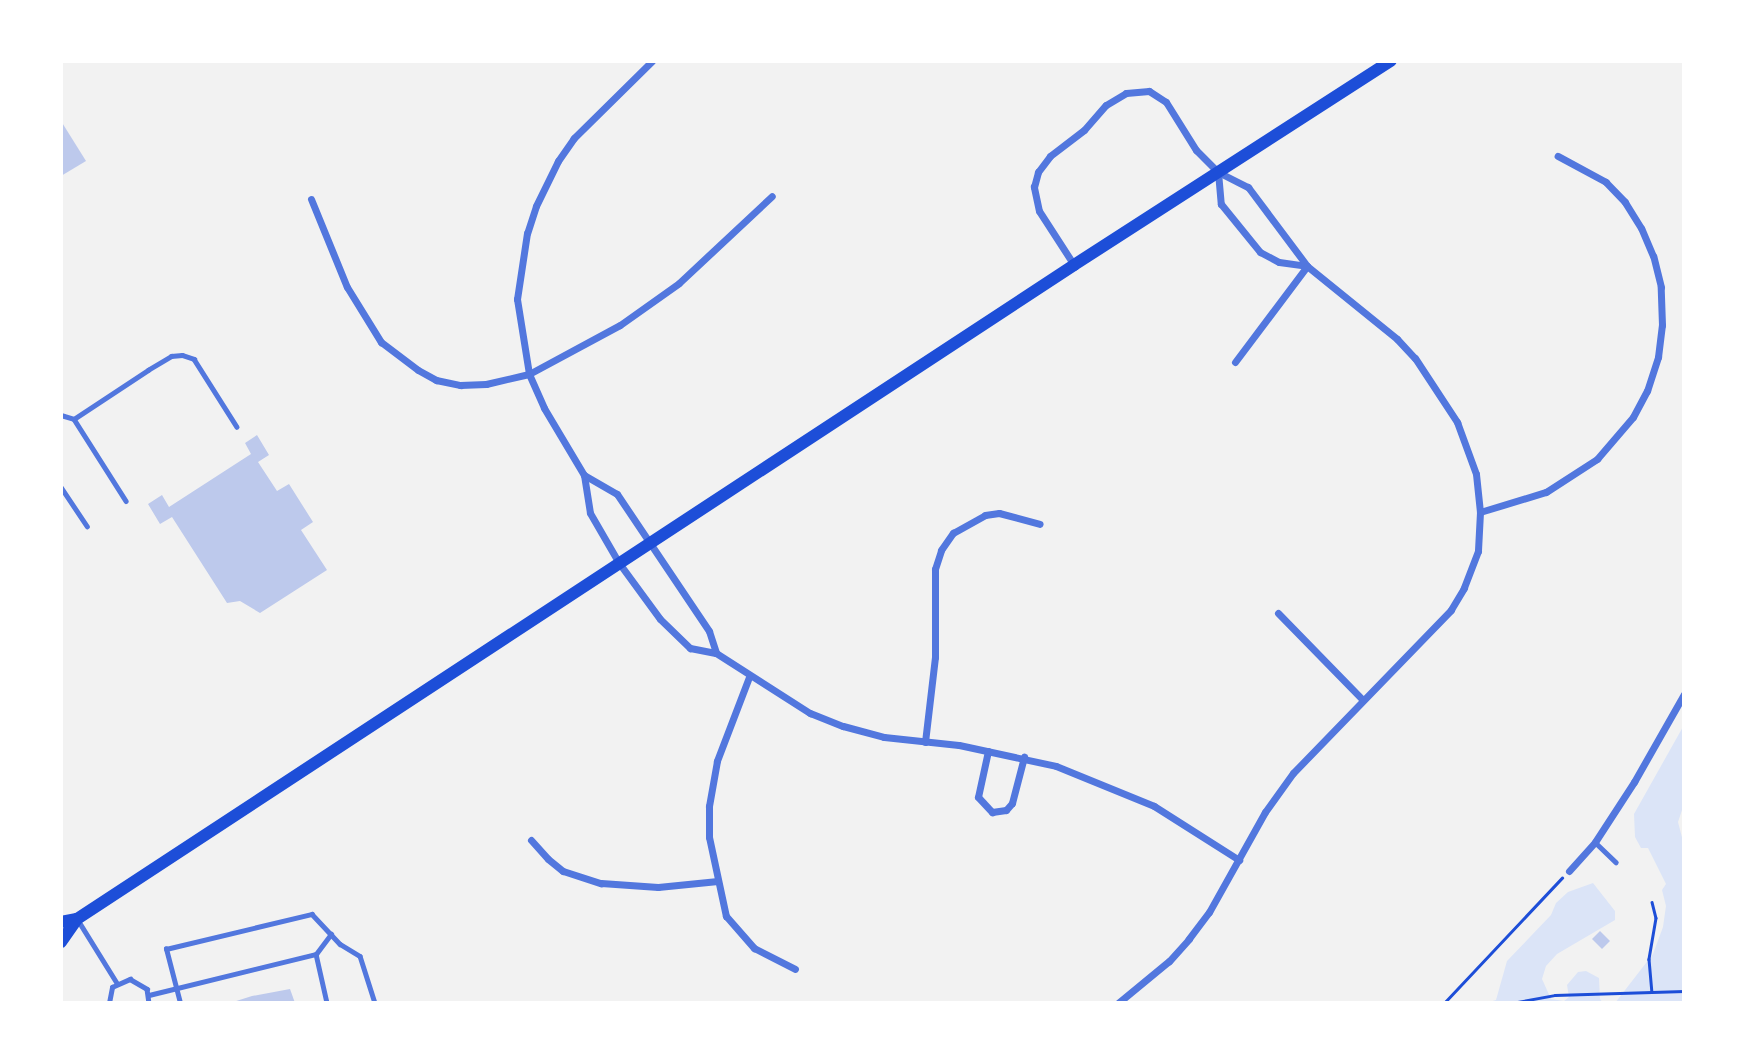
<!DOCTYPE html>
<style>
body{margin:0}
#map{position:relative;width:1745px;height:1064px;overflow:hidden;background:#f2f2f2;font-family:"Noto Sans",sans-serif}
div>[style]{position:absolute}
.green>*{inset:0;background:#dbe4f7}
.building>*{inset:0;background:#bdc9ec}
.path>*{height:2.5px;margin:-1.25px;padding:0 1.25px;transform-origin:1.25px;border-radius:1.25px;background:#1d4ed8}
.service>*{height:4.5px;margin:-2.25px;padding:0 2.25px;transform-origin:2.25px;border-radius:2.25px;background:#5277de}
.minor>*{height:7px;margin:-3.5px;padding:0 3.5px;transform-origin:3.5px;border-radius:3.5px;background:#5277de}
.secondary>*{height:12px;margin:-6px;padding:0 6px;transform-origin:6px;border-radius:6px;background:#1d4ed8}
span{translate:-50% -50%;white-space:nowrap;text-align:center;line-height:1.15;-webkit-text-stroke:7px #fff;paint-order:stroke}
.frame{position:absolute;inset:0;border:63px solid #fff;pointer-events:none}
</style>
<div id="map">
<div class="green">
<i style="clip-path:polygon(1684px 725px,1684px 804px,1678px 822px,1684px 845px,1684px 1003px,1615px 1003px,1653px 954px,1663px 927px,1666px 906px,1662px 890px,1666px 884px,1648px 848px,1641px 848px,1635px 837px,1634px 814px)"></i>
<i style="clip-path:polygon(1593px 883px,1615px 911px,1615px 920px,1557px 954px,1546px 966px,1542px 979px,1551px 999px,1564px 1001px,1569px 997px,1567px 985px,1578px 972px,1586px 971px,1599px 978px,1600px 999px,1603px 1003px,1486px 1003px,1496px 1000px,1507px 961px,1551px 915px,1556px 903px,1568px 892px)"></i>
</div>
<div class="building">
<i style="clip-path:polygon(61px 121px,86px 161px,61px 176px)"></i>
<i style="clip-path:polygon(257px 435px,269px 455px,258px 462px,277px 491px,289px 484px,313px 522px,301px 530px,327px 570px,260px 613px,240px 601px,227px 603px,172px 517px,160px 524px,148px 504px,162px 495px,169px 507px,251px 454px,245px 443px)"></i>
<i style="clip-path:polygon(1600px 931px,1610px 941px,1602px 949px,1592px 939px)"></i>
<i style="clip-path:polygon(290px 989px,295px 1003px,230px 1003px,252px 996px)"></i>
</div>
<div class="path">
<i style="left:1652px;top:902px;width:16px;rotate:76deg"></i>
<i style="left:1656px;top:918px;width:42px;rotate:99.7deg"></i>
<i style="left:1649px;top:959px;width:32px;rotate:85deg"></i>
<i style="left:1444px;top:1003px;width:172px;rotate:-46.7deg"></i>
<i style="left:1512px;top:1003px;width:44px;rotate:-10.5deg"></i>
<i style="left:1555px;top:995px;width:129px;rotate:-1.8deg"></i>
</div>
<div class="service">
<i style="left:61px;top:415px;width:14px;rotate:17deg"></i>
<i style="left:74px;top:419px;width:97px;rotate:57.6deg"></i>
<i style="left:74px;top:419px;width:89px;rotate:-33.5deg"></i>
<i style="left:148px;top:370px;width:27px;rotate:-31deg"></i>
<i style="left:171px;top:356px;width:11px;rotate:-5deg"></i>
<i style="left:182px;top:355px;width:13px;rotate:18deg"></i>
<i style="left:194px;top:359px;width:80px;rotate:57.7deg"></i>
<i style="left:61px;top:487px;width:47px;rotate:56.3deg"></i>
<i style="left:1595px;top:842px;width:29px;rotate:44deg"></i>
<i style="left:78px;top:920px;width:74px;rotate:58.2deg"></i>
<i style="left:316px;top:954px;width:25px;rotate:-53deg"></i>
<i style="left:149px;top:995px;width:172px;rotate:-13.8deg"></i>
<i style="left:316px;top:954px;width:50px;rotate:77.3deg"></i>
<i style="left:109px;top:1003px;width:16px;rotate:-79deg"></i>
<i style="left:112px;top:987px;width:20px;rotate:-24deg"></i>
<i style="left:130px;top:979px;width:20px;rotate:30deg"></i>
<i style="left:147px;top:989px;width:14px;rotate:82deg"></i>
<i style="left:180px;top:1003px;width:56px;rotate:-104.5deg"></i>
<i style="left:166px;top:949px;width:150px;rotate:-13.5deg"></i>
<i style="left:312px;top:914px;width:41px;rotate:47deg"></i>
<i style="left:340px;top:944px;width:23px;rotate:31deg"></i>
<i style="left:360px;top:956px;width:49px;rotate:72.3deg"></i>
</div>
<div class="minor">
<i style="left:652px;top:61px;width:110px;rotate:135.4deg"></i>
<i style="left:574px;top:138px;width:28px;rotate:125deg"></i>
<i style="left:558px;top:161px;width:50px;rotate:116.1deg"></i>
<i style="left:536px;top:206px;width:28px;rotate:108deg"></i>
<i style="left:527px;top:233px;width:67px;rotate:98.6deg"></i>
<i style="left:517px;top:299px;width:76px;rotate:80.9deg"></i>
<i style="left:529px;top:374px;width:37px;rotate:66deg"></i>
<i style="left:544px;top:408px;width:78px;rotate:59.2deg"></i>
<i style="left:584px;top:475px;width:38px;rotate:81deg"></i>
<i style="left:590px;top:513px;width:58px;rotate:59.9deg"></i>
<i style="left:619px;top:563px;width:69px;rotate:53.8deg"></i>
<i style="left:660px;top:619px;width:42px;rotate:44deg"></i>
<i style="left:690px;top:648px;width:26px;rotate:11deg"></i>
<i style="left:716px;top:653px;width:112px;rotate:32.6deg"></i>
<i style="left:810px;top:713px;width:35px;rotate:22deg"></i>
<i style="left:843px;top:726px;width:42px;rotate:15deg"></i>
<i style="left:884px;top:737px;width:75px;rotate:6.1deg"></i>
<i style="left:959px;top:745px;width:99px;rotate:12.2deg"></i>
<i style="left:1056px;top:766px;width:106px;rotate:22.2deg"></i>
<i style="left:1154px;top:806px;width:101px;rotate:32.4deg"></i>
<i style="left:1218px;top:172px;width:32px;rotate:85deg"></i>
<i style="left:1221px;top:204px;width:62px;rotate:50.9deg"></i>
<i style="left:1260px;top:252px;width:21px;rotate:28deg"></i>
<i style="left:1279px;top:262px;width:28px;rotate:8deg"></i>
<i style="left:311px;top:199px;width:95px;rotate:67.8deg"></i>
<i style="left:347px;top:287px;width:65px;rotate:58.3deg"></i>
<i style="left:381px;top:342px;width:46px;rotate:37.1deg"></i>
<i style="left:418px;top:370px;width:21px;rotate:29deg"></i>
<i style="left:436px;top:380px;width:25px;rotate:12deg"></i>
<i style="left:460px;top:385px;width:26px;rotate:-2deg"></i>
<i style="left:486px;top:384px;width:44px;rotate:-13.1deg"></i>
<i style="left:529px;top:374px;width:103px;rotate:-28.3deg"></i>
<i style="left:620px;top:325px;width:72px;rotate:-35.4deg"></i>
<i style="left:679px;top:283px;width:127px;rotate:-43.1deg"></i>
<i style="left:1074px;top:265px;width:64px;rotate:-122.9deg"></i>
<i style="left:1039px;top:211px;width:25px;rotate:-102deg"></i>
<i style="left:1034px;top:187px;width:16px;rotate:-75deg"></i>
<i style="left:1038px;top:172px;width:20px;rotate:-53deg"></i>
<i style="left:1050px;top:156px;width:43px;rotate:-37.4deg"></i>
<i style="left:1084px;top:130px;width:33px;rotate:-49deg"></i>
<i style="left:1106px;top:105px;width:23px;rotate:-31deg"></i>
<i style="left:1126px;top:93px;width:23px;rotate:-5deg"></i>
<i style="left:1149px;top:91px;width:20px;rotate:33deg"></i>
<i style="left:1166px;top:102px;width:57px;rotate:58deg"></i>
<i style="left:1196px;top:150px;width:31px;rotate:45deg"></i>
<i style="left:1218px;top:172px;width:34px;rotate:27deg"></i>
<i style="left:1248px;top:187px;width:99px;rotate:53.2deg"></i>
<i style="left:1307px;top:266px;width:116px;rotate:39deg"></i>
<i style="left:1397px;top:339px;width:26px;rotate:47deg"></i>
<i style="left:1415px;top:358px;width:77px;rotate:56.7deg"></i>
<i style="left:1457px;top:422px;width:55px;rotate:69.9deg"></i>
<i style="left:1476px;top:474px;width:38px;rotate:84deg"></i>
<i style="left:1480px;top:512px;width:39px;rotate:93deg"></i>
<i style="left:1478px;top:551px;width:40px;rotate:111deg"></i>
<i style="left:1464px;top:588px;width:26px;rotate:121deg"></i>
<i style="left:1451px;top:610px;width:227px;rotate:134.1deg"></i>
<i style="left:1293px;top:773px;width:48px;rotate:125.7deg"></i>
<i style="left:1265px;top:812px;width:115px;rotate:119.2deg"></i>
<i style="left:1209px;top:912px;width:34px;rotate:127deg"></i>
<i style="left:1189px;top:939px;width:30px;rotate:132deg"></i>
<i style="left:1169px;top:961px;width:66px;rotate:140.5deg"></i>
<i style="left:1235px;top:362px;width:120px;rotate:-53.1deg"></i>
<i style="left:584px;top:475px;width:38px;rotate:30deg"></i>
<i style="left:617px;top:494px;width:165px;rotate:56.1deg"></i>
<i style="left:709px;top:631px;width:23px;rotate:72deg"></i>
<i style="left:1480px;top:512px;width:69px;rotate:-16.9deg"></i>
<i style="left:1546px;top:492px;width:61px;rotate:-32.9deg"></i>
<i style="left:1597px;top:459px;width:55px;rotate:-49.4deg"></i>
<i style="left:1633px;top:417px;width:30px;rotate:-62deg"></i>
<i style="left:1647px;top:391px;width:36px;rotate:-72deg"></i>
<i style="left:1658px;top:357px;width:32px;rotate:-83deg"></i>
<i style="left:1662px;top:325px;width:38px;rotate:-92deg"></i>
<i style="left:1661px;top:287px;width:32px;rotate:-104deg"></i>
<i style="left:1653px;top:256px;width:30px;rotate:-113deg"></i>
<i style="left:1641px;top:228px;width:31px;rotate:-122deg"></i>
<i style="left:1625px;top:202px;width:28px;rotate:-134deg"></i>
<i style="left:1606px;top:182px;width:55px;rotate:-151.6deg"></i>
<i style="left:1278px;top:613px;width:120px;rotate:45.7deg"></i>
<i style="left:749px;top:677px;width:90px;rotate:110.9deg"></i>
<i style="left:717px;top:761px;width:46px;rotate:100.1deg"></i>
<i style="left:709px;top:806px;width:31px;rotate:90deg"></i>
<i style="left:709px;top:837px;width:81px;rotate:77.9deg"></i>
<i style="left:726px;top:916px;width:43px;rotate:48.8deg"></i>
<i style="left:754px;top:948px;width:46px;rotate:27.1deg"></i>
<i style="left:925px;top:742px;width:86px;rotate:-83.3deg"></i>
<i style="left:935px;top:657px;width:88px;rotate:-90deg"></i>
<i style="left:935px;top:569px;width:20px;rotate:-72deg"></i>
<i style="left:941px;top:550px;width:21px;rotate:-55deg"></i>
<i style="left:953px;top:533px;width:37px;rotate:-29deg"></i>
<i style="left:985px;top:515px;width:14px;rotate:-8deg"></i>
<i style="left:999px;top:513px;width:42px;rotate:15deg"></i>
<i style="left:988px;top:751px;width:47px;rotate:102.3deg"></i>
<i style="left:978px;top:797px;width:21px;rotate:47deg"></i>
<i style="left:992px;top:812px;width:14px;rotate:-8deg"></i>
<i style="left:1006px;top:810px;width:9px;rotate:-49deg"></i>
<i style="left:1012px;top:803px;width:48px;rotate:-75.4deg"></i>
<i style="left:531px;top:840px;width:25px;rotate:48deg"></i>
<i style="left:548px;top:859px;width:19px;rotate:39deg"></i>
<i style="left:563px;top:871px;width:40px;rotate:18deg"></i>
<i style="left:601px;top:883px;width:57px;rotate:4deg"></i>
<i style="left:658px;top:887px;width:60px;rotate:-5.7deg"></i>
<i style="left:1569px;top:871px;width:39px;rotate:-48deg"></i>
<i style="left:1595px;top:842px;width:72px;rotate:-57deg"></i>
<i style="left:1634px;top:782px;width:101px;rotate:-60.4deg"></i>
</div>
<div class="secondary">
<i style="left:61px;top:922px;width:16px;rotate:-11deg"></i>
<i style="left:77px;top:919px;width:1192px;rotate:-33.26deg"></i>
<i style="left:1074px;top:265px;width:377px;rotate:-32.8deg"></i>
<i style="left:61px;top:942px;width:28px;rotate:-55deg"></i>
</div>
<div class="frame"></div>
</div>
